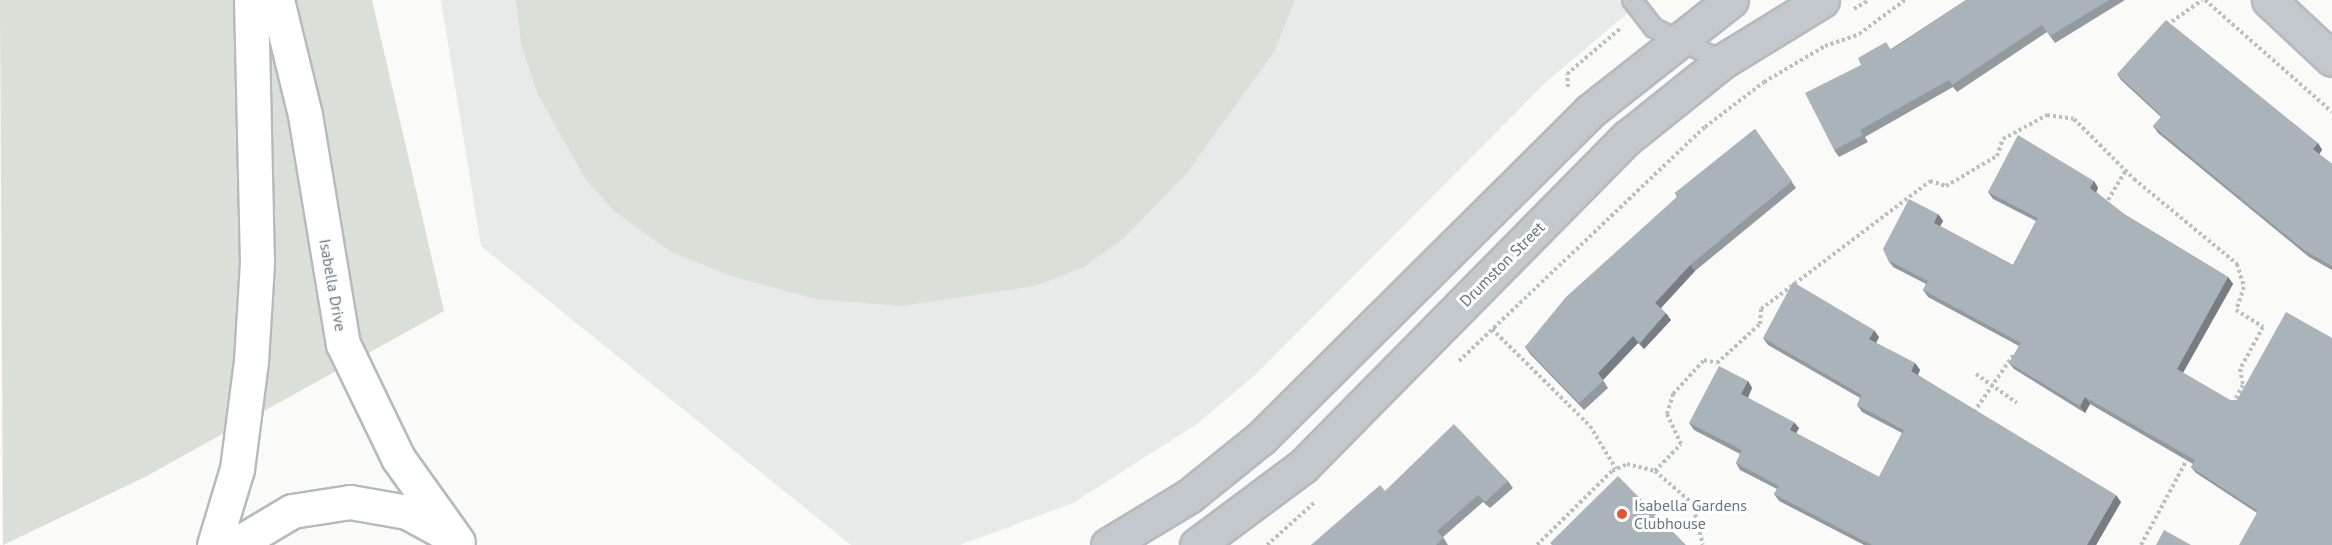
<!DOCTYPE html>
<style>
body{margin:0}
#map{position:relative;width:2332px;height:545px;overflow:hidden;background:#fafaf8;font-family:"PT Sans",sans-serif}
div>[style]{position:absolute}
.built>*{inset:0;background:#e8e9e9}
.green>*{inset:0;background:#dadfd7}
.path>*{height:4px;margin-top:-2px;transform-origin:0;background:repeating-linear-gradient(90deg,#bbbfc2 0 3px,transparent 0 6px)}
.roads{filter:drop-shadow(2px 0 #b5babe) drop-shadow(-2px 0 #b5babe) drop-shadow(0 2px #b5babe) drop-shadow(0 -2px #b5babe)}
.service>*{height:18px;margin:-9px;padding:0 9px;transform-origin:9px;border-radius:9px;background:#c3c8cc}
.tertiary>*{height:33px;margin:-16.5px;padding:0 16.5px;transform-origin:16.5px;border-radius:16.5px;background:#c3c8cc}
.primary>*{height:33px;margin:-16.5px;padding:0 16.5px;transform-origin:16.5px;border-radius:16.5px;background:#fff}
.wall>*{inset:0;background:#929a9f}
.shaded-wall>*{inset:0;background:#777d82}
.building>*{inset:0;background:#aab3b9}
.dots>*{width:16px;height:16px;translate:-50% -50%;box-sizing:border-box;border:3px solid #fff;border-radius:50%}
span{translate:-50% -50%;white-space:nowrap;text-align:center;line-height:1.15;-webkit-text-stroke:6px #fff;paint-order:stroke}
.street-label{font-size:16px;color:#657683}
.poi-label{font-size:16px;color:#657683}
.left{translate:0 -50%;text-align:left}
</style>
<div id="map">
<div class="built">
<i style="clip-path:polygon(441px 0,1643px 0,1546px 82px,1255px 375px,1197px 424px,1073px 503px,960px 545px,851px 545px,481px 246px)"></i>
</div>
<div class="green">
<i style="clip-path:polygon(0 0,372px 0,444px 311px,145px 477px,3px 545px)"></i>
<i style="clip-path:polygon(516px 0,1295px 0,1274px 52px,1186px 174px,1125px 237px,1084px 267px,1035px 286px,902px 306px,816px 299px,731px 276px,671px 252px,615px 212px,586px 180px,538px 95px,521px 44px)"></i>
</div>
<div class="path">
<i style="left:2205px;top:0;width:169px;rotate:41.4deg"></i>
<i style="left:1854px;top:9px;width:17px;rotate:-31deg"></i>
<i style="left:2167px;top:25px;width:43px;rotate:-35.5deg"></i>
<i style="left:1568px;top:87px;width:13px;rotate:-94deg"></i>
<i style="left:1567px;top:74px;width:72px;rotate:-40.5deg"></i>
<i style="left:2105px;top:205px;width:41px;rotate:-59deg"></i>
<i style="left:1492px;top:329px;width:138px;rotate:44.7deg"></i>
<i style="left:1590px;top:426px;width:50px;rotate:58.8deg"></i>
<i style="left:1459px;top:361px;width:340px;rotate:-43.6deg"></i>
<i style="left:1705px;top:127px;width:74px;rotate:-37.3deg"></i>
<i style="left:1764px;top:82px;width:71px;rotate:-30.5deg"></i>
<i style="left:1825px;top:46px;width:36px;rotate:-19deg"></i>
<i style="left:1859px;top:34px;width:57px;rotate:-36.5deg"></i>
<i style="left:1976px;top:374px;width:50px;rotate:35.3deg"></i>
<i style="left:1974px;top:412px;width:70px;rotate:-55.4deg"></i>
<i style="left:1655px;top:471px;width:37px;rotate:-46deg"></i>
<i style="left:1681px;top:444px;width:33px;rotate:-115deg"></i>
<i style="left:1667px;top:414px;width:21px;rotate:-73deg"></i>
<i style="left:1673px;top:394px;width:46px;rotate:-47.6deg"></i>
<i style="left:1704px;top:360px;width:13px;rotate:13deg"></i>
<i style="left:1717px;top:363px;width:58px;rotate:-42.2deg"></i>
<i style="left:1760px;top:324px;width:15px;rotate:-86deg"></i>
<i style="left:1761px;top:309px;width:212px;rotate:-37.1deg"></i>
<i style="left:1930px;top:181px;width:17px;rotate:17deg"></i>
<i style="left:1946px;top:186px;width:59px;rotate:-30.5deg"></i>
<i style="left:1997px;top:156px;width:18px;rotate:-71deg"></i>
<i style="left:2003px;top:139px;width:50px;rotate:-28.6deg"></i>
<i style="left:2047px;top:115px;width:27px;rotate:8deg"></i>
<i style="left:2074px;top:119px;width:85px;rotate:45deg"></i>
<i style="left:2134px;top:179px;width:134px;rotate:39.5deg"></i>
<i style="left:2237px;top:264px;width:24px;rotate:73deg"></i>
<i style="left:2244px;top:287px;width:24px;rotate:109deg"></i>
<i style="left:2236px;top:310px;width:32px;rotate:32deg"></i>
<i style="left:2263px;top:327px;width:48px;rotate:118.7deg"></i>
<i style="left:2240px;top:369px;width:16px;rotate:79deg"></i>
<i style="left:2243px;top:385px;width:23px;rotate:119deg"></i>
<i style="left:1267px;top:545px;width:63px;rotate:-41.8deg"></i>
<i style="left:1537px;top:545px;width:105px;rotate:-44.6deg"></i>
<i style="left:1612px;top:471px;width:17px;rotate:-25deg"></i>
<i style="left:1627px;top:464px;width:29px;rotate:14deg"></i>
<i style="left:1655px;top:471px;width:49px;rotate:40.9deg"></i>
<i style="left:1692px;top:503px;width:43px;rotate:75.3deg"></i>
<i style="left:2141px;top:545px;width:101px;rotate:-61.7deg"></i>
</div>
<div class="roads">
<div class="service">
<i style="left:1632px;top:0;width:36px;rotate:52deg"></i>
<i style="left:1654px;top:28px;width:76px;rotate:25.6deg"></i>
</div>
<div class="tertiary">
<i style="left:2269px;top:0;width:86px;rotate:43.1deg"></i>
<i style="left:1108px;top:545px;width:95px;rotate:-31.2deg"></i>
<i style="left:1189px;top:496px;width:94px;rotate:-38.9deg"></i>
<i style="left:1262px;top:437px;width:462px;rotate:-44.8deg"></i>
<i style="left:1590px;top:111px;width:179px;rotate:-38.2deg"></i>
<i style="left:1197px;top:545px;width:132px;rotate:-36.7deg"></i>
<i style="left:1303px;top:466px;width:462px;rotate:-45.4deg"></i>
<i style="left:1628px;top:137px;width:122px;rotate:-38.7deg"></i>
<i style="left:1723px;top:61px;width:116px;rotate:-31.6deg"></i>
</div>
<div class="primary">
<i style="left:277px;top:0;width:118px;rotate:76.3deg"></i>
<i style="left:305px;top:115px;width:232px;rotate:80.6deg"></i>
<i style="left:343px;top:344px;width:127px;rotate:64.2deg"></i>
<i style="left:398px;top:458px;width:103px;rotate:54.5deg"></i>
<i style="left:214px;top:545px;width:79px;rotate:-73.2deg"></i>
<i style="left:237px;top:469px;width:109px;rotate:-82.6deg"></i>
<i style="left:251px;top:361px;width:98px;rotate:-86.5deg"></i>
<i style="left:257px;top:263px;width:263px;rotate:-91.3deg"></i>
<i style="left:235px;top:545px;width:66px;rotate:-30.8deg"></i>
<i style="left:292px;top:511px;width:59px;rotate:-8.8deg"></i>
<i style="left:350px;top:502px;width:58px;rotate:10deg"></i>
<i style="left:407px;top:512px;width:46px;rotate:28.8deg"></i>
</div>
</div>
<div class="wall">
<i style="clip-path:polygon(1966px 0,2125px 0,2055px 43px,2047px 32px,1957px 92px,1953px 87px,1865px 137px,1868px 142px,1839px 157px,1834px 150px,1891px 49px)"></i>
<i style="clip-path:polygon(2117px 74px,2318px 143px,2322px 150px,2319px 154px,2332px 164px,2332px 270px,2309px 257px,2158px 133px,2153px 126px,2161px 117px,2121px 80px)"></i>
<i style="clip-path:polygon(1755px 129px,1796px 188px,1695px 271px,1661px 308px,1671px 320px,1644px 349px,1638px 343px,1603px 380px,1608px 388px,1584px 410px,1530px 354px,1525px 347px,1677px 197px,1675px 193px)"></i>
<i style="clip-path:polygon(2094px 181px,2098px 188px,2096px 192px,2124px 214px,2228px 277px,2233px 284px,2183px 373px,2230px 400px,2237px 400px,2332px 338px,2257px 513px,2196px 473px,2191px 467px,2193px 464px,2090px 404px,2085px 413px,2014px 369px,2009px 363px,2019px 346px,1928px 297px,1923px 290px,1926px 284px,1893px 267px,1888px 260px,1938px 214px,1943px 221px,1940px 226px,2013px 265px,2036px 221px,1993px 199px,1988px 192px)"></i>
<i style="clip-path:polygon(1879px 337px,1876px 343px,1915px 363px,1920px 370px,1918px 375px,2121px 502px,2096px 545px,1864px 545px,1779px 501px,1774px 494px,1777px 489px,1740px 470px,1736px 463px,1740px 454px,1694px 430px,1689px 423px,1748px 381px,1752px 388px,1748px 398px,1799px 428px,1796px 433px,1879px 477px,1902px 433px,1862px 412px,1857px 405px,1860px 398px,1768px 345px,1763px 338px)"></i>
<i style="clip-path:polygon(1508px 481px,1513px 488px,1490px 508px,1483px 502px,1443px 537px,1448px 545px,1311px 545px)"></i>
</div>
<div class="shaded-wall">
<i style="clip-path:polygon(2318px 143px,2322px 150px,2318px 156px,2313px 149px)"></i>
<i style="clip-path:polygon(2094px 181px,2098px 188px,2095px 195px,2090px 188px)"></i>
<i style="clip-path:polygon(1938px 214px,1943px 221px,1938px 230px,1934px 223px)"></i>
<i style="clip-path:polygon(1690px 265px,1695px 271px,1660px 309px,1655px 303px)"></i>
<i style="clip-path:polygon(2228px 277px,2233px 284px,2181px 376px,2177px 369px)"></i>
<i style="clip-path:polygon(1666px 313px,1671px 320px,1644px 349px,1640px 343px)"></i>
<i style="clip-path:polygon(1874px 330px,1879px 337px,1874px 346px,1869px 339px)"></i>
<i style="clip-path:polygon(1633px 336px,1638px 343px,1603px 380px,1598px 373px)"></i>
<i style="clip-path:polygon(1915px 363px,1920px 370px,1916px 378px,1911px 371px)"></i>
<i style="clip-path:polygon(1748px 381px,1752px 388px,1746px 401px,1741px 394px)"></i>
<i style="clip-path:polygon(2085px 397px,2090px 404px,2085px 413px,2080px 406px)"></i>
<i style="clip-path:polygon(1794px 422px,1799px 428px,1794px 437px,1790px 430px)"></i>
<i style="clip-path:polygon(2116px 495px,2121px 502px,2096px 545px,2087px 545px)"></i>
</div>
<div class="building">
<i style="clip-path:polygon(1966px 0,2109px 0,2050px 36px,2042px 25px,1952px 85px,1949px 80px,1860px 130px,1863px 135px,1834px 150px,1805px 93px,1861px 65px,1858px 58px,1886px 42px,1891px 50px)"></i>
<i style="clip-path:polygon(2166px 20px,2318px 143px,2313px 149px,2332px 164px,2332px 266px,2304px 250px,2153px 126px,2162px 116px,2117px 74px)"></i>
<i style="clip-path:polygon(1755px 129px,1792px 181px,1690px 265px,1655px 303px,1666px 313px,1640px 343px,1633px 336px,1598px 373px,1603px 381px,1579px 403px,1525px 347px,1566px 297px,1678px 196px,1675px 193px)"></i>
<i style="clip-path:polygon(2018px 135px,2094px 181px,2090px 188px,2124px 214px,2228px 277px,2177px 369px,2230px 400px,2237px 400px,2286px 312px,2332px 338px,2332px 545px,2239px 545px,2258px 511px,2191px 467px,2195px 460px,2085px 397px,2080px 406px,2009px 363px,2021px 343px,1923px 290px,1928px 281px,1888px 260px,1883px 249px,1909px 199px,1938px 214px,1934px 223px,2013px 265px,2038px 218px,1988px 192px)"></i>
<i style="clip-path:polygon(1793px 282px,1874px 330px,1869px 339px,1915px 363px,1911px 371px,2116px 495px,2087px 545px,1872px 545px,1774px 494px,1779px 486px,1736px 463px,1742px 450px,1689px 423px,1719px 366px,1748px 381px,1741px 394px,1794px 422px,1790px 430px,1879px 477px,1904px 430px,1857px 405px,1862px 395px,1763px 338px)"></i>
<i style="clip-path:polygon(1454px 424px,1508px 481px,1485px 502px,1478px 495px,1437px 531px,1443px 538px,1436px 545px,1311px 545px,1380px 485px,1385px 491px)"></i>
<i style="clip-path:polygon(1618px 476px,1686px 545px,1552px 545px,1550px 543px)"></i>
<i style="clip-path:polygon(2164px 530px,2191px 545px,2156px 545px)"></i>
</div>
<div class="dots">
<i style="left:1622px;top:514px;background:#e4572e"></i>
</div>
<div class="street-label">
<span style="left:1502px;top:264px;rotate:-45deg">Drumston Street</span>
<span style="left:333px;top:285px;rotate:80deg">Isabella Drive</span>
</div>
<div class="poi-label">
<span class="left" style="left:1634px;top:514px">Isabella Gardens<br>Clubhouse</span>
</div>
</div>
